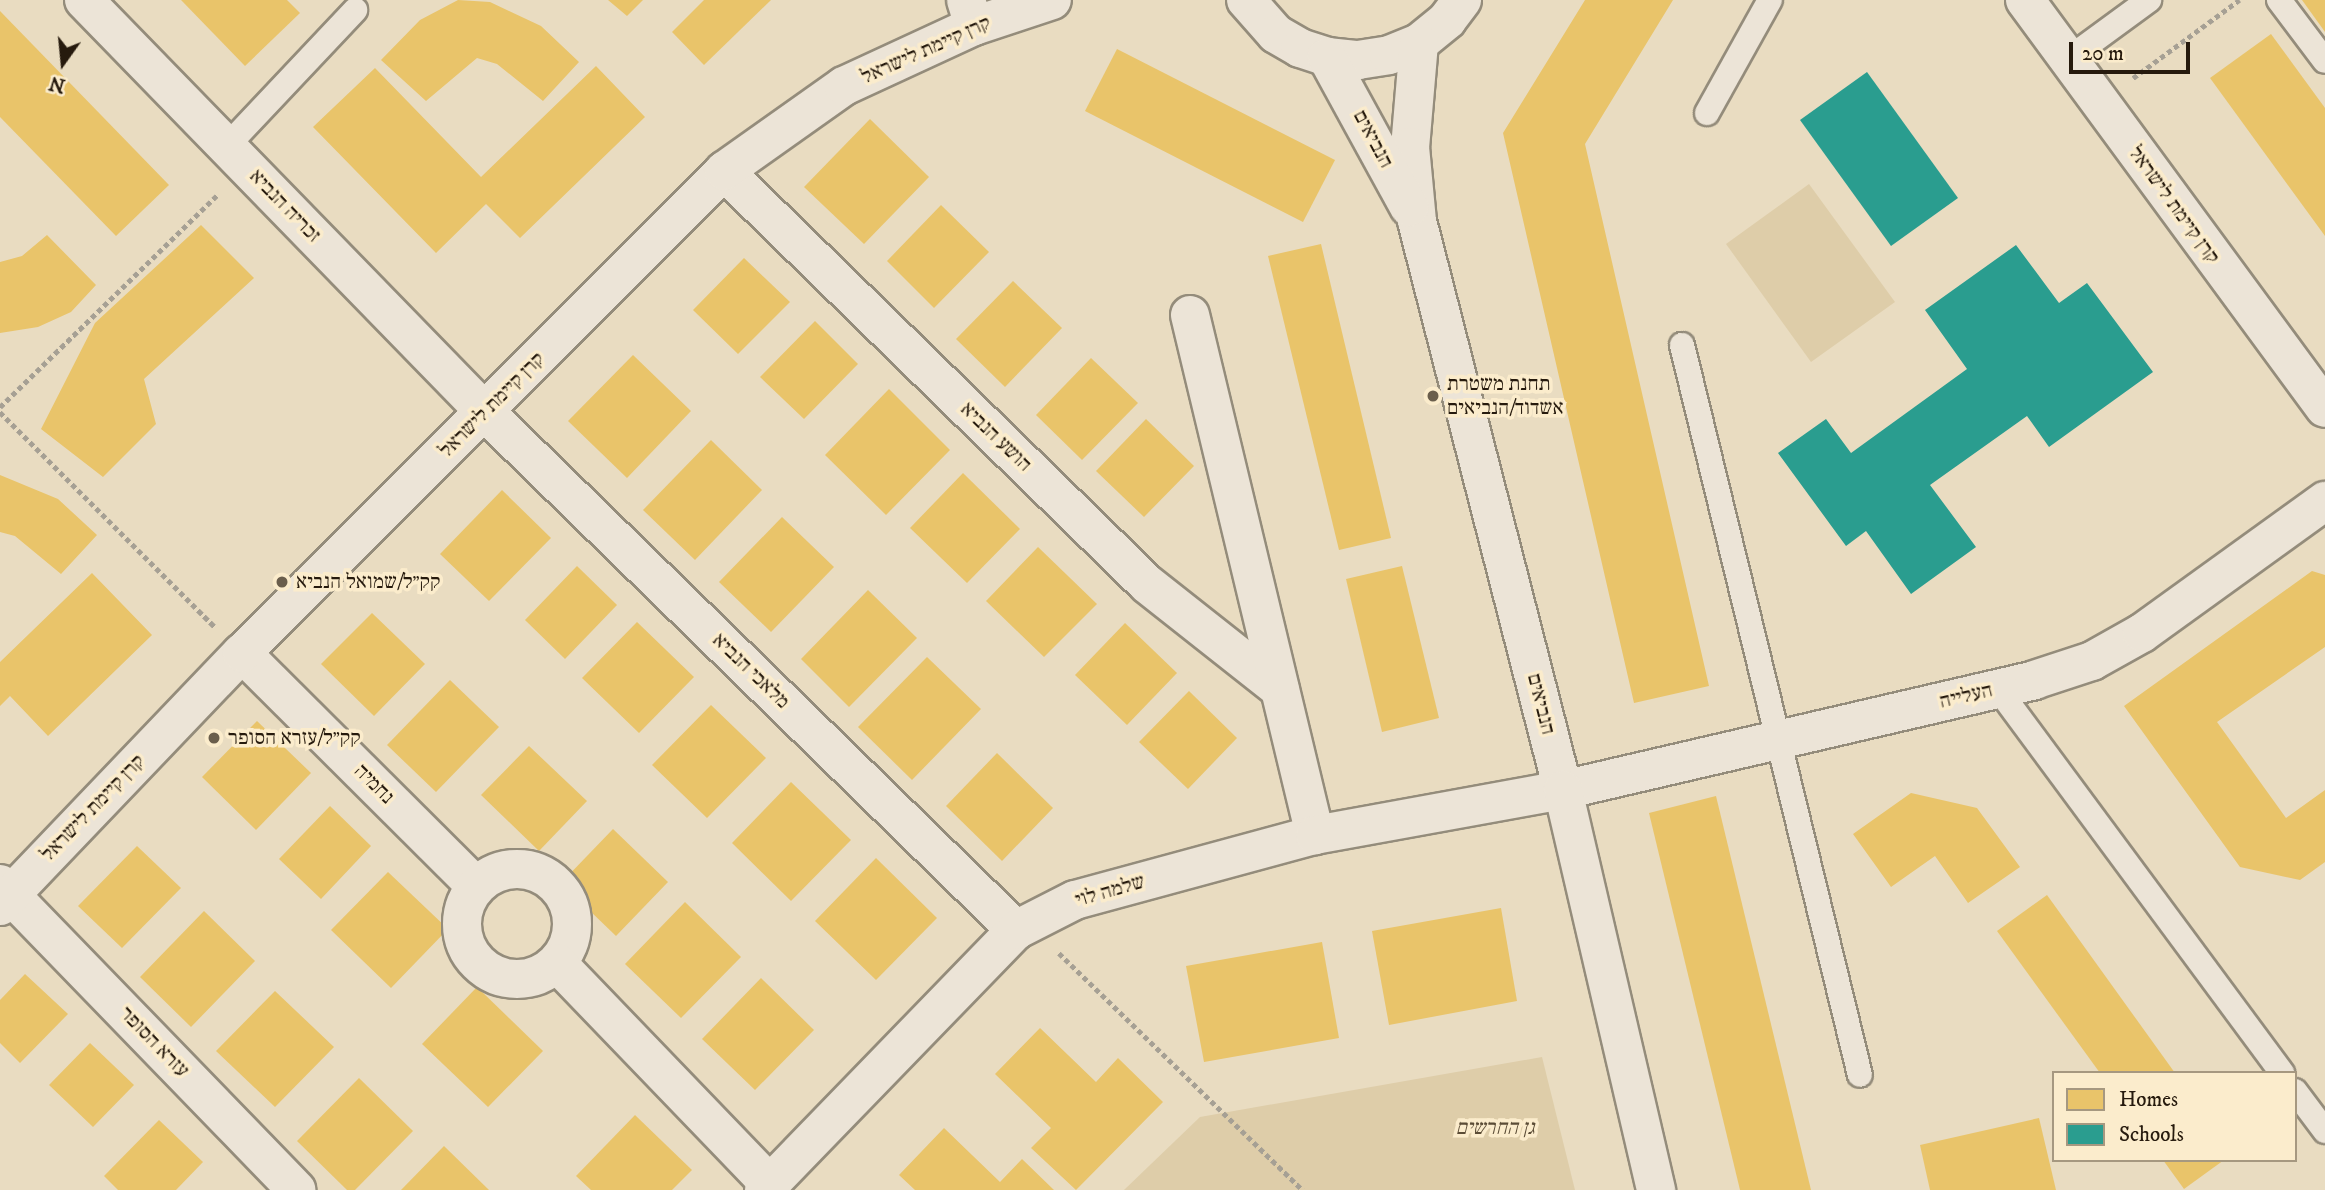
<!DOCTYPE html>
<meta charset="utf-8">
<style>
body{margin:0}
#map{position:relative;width:2325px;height:1190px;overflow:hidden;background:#e9dcc1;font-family:"IM FELL DW Pica","Frank Ruhl Libre",serif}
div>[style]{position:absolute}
.green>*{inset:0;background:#decda9}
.homes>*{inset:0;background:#e9c46a}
.schools>*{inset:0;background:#2a9d8f}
.path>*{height:4.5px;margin-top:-2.25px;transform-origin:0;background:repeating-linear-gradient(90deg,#a6a094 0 5px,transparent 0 8.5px)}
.roads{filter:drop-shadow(2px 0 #948c7b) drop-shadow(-2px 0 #948c7b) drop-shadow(0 2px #948c7b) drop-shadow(0 -2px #948c7b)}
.service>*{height:24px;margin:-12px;padding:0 12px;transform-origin:12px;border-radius:12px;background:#ece4d7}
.minor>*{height:38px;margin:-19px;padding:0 19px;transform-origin:19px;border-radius:19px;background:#ece4d7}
.minor>.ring{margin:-19px;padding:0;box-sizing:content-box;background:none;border:38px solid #ece4d7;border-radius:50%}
.tertiary>*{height:38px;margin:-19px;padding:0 19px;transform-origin:19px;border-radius:19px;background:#ece4d7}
.dots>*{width:19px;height:19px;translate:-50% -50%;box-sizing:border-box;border:4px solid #fbeccc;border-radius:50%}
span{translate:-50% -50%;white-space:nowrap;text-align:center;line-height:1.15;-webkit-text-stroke:7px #fbeccc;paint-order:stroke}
.street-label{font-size:21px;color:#261a0d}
.poi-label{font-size:21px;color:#261a0d}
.left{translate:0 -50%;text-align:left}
.park-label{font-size:21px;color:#5b4c36;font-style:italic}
.legend{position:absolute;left:2052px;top:1071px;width:245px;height:91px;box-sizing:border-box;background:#fbeccc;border:2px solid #a69880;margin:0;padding:9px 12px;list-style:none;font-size:21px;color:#261a0d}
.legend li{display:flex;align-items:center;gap:14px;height:35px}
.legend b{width:35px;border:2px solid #a69880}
.north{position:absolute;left:28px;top:28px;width:70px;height:70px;-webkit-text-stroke:5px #fbeccc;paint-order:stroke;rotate:195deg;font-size:19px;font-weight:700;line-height:28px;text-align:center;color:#261a0d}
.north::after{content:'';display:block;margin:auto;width:24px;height:32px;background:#261a0d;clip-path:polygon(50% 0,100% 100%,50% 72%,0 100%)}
.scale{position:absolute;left:2069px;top:42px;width:121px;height:32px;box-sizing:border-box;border:4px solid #261a0d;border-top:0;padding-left:9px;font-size:21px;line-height:24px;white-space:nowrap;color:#261a0d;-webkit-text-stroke:5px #fbeccc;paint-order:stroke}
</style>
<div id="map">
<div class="green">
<i style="clip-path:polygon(1809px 184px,1895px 302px,1811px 362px,1726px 244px)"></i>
<i style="clip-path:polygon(1542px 1057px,1575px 1190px,1124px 1190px,1200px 1117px)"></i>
</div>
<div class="homes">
<i style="clip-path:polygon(181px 0,287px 0,300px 13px,245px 66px)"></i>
<i style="clip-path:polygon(458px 0,490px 2px,541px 26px,579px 62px,543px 101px,497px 64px,477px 58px,426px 101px,381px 60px,420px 20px)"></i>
<i style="clip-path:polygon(608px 0,643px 0,627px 16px)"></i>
<i style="clip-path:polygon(704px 0,771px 0,704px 65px,672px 32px)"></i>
<i style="clip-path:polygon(1585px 0,1673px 0,1585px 144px,1709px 686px,1634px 703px,1503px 133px)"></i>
<i style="clip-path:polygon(2302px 0,2325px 0,2325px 32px)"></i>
<i style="clip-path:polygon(0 11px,169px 185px,116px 236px,0 117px)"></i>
<i style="clip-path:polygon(2271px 34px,2325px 108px,2325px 236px,2210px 78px)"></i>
<i style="clip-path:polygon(1117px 49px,1335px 160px,1303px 222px,1085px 111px)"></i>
<i style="clip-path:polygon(596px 66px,645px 117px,520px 238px,486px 204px,436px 253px,313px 127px,375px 68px,481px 177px)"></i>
<i style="clip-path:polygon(870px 119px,929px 177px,864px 244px,804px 187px)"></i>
<i style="clip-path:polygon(941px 205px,989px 252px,934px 308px,887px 261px)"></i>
<i style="clip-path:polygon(201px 225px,254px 278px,144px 379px,156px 424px,103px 477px,41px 429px,95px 323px)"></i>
<i style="clip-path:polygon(47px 235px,96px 285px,71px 312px,38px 327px,0 333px,0 262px,22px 256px)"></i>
<i style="clip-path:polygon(1321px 244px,1391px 538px,1339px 550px,1268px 256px)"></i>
<i style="clip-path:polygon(744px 258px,790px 302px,738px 354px,693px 310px)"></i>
<i style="clip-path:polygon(1013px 281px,1062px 328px,1005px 387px,956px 339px)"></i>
<i style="clip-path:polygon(815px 321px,858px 364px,804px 419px,760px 377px)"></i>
<i style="clip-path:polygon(633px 355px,691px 411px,627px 478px,568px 421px)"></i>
<i style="clip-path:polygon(1091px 358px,1138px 403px,1082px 460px,1036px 415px)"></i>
<i style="clip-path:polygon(889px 389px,950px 450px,886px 515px,825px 455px)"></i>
<i style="clip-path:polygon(1146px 419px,1194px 466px,1144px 517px,1096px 471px)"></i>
<i style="clip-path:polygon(711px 440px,762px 490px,695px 560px,643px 510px)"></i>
<i style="clip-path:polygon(963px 473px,1020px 529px,967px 583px,910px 528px)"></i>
<i style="clip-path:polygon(0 475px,58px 499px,97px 535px,61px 574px,15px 536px,0 532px)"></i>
<i style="clip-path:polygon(502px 490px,551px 538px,489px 601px,440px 554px)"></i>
<i style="clip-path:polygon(782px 517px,834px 567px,771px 632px,719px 582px)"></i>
<i style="clip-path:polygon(1038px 547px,1097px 604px,1044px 657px,986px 601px)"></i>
<i style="clip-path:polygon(577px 566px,617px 605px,565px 659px,525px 620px)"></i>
<i style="clip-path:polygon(1402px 566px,1439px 718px,1382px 732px,1346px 579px)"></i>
<i style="clip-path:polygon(2312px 571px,2325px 575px,2325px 647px,2217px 722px,2286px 818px,2325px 790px,2325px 862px,2300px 880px,2240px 867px,2124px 706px)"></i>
<i style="clip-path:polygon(92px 573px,152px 635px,48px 736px,10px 696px,0 706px,0 662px)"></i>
<i style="clip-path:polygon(868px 590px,917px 638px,849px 707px,801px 659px)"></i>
<i style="clip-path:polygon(372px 613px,425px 664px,374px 716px,321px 664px)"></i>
<i style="clip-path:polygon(637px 622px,694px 677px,639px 733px,582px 678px)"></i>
<i style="clip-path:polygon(1125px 623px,1177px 673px,1127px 725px,1075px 675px)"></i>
<i style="clip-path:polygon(927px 657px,981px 709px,912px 780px,858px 727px)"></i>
<i style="clip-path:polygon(450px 680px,499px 727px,436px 792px,387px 745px)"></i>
<i style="clip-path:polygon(1189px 691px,1237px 738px,1188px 789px,1139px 742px)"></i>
<i style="clip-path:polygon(711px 705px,766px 758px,707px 818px,652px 765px)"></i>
<i style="clip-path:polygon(257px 721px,311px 773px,256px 830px,202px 777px)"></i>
<i style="clip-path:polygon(529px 746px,587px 801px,539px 851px,481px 795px)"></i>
<i style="clip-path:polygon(997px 753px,1053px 808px,1002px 861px,946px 806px)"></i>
<i style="clip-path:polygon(791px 782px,851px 840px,791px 901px,732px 843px)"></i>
<i style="clip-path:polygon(1911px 793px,1977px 808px,2020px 867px,1968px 903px,1935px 856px,1891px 887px,1853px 834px)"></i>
<i style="clip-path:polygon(1716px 796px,1811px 1190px,1740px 1190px,1649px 813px)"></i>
<i style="clip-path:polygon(330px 806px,371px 846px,321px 899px,279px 859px)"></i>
<i style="clip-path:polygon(613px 829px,668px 882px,616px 936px,561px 883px)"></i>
<i style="clip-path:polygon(137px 846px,181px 888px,122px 948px,78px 906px)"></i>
<i style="clip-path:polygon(876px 858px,937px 918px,876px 980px,815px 921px)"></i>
<i style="clip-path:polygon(388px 872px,448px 929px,391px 988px,331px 930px)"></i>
<i style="clip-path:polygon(2047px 895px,2175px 1073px,2100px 1073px,1997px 931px)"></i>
<i style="clip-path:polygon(685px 902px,741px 957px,681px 1018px,625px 964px)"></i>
<i style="clip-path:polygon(1501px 908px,1517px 1001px,1389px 1025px,1372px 931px)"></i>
<i style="clip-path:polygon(204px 911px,255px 961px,191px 1027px,140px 977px)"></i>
<i style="clip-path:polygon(1322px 942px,1339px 1038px,1204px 1062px,1186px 966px)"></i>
<i style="clip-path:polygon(25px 974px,68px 1014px,20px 1063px,0 1043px,0 1000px)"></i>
<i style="clip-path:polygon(761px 978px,814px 1030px,755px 1090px,702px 1039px)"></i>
<i style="clip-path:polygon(477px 987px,543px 1051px,488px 1107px,422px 1044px)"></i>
<i style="clip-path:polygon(275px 991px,334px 1047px,275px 1107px,216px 1051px)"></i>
<i style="clip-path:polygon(1040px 1028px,1096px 1082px,1118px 1058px,1163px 1102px,1076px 1190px,1031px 1148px,1051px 1128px,995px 1074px)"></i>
<i style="clip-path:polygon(90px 1043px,134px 1085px,93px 1127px,49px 1085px)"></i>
<i style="clip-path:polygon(359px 1078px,413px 1131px,355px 1190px,347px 1190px,297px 1141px)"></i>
<i style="clip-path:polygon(635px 1115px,692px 1170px,672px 1190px,591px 1190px,576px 1176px)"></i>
<i style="clip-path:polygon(2039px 1118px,2056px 1190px,1930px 1190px,1920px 1145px)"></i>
<i style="clip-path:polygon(159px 1120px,203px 1162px,176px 1190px,118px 1190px,104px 1176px)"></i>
<i style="clip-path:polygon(944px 1128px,1000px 1182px,1022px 1159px,1054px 1190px,915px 1190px,899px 1175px)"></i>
<i style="clip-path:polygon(444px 1146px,489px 1190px,401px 1190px)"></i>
<i style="clip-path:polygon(2163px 1160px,2224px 1160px,2184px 1189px)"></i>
</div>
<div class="schools">
<i style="clip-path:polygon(1867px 72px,1958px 198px,1891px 246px,1800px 120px)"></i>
<i style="clip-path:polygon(2016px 245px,2059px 303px,2087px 283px,2153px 372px,2049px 447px,2027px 416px,1930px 485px,1976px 547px,1911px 594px,1866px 531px,1846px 546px,1778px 453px,1826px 419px,1851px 453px,1967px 369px,1925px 310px)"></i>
</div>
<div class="path">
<i style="left:2133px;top:78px;width:132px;rotate:-36.3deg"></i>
<i style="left:0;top:407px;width:303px;rotate:-44.3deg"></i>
<i style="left:0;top:412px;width:304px;rotate:45deg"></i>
<i style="left:1059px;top:953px;width:340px;rotate:44.2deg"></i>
</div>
<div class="roads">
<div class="service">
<i style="left:2279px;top:0;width:76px;rotate:53deg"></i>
<i style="left:2067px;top:60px;width:102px;rotate:-36.2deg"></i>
<i style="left:1707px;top:113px;width:129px;rotate:-60.9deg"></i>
<i style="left:227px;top:146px;width:187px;rotate:-46.7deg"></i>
<i style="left:1682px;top:345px;width:751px;rotate:76.3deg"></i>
<i style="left:1998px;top:689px;width:478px;rotate:53.5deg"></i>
<i style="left:2295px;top:1091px;width:50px;rotate:53.1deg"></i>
</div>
<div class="minor">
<i style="left:84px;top:0;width:575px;rotate:45.78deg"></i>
<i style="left:485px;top:412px;width:742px;rotate:44.29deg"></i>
<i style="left:966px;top:0;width:27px;rotate:73deg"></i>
<i style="left:724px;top:171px;width:591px;rotate:44.31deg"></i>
<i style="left:1147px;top:584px;width:169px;rotate:38.3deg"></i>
<i style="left:1190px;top:315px;width:535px;rotate:76.48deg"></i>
<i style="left:242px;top:653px;width:330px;rotate:44.9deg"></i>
<i class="ring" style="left:462px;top:869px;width:72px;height:72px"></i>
<i style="left:0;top:884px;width:426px;rotate:45.9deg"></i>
<i style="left:557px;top:963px;width:307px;rotate:46.1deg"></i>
<i style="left:764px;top:1190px;width:362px;rotate:-45.9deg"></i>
<i style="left:1016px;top:930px;width:66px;rotate:-27deg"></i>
<i style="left:1075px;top:900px;width:249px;rotate:-15.2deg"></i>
<i style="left:1315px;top:835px;width:252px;rotate:-10.3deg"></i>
<i style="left:1563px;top:790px;width:484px;rotate:-13.1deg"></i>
<i style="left:2034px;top:680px;width:61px;rotate:-18.1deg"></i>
<i style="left:2092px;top:661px;width:57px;rotate:-29.2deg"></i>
<i style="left:2142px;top:633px;width:226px;rotate:-35.8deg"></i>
</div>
<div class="tertiary">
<i style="left:1246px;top:0;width:45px;rotate:48.6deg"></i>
<i style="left:1276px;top:34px;width:28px;rotate:30deg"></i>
<i style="left:1300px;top:48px;width:28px;rotate:18deg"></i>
<i style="left:1327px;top:57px;width:31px;rotate:6deg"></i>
<i style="left:1358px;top:60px;width:31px;rotate:-9deg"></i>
<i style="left:1389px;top:55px;width:32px;rotate:-22deg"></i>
<i style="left:1419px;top:43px;width:36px;rotate:-39deg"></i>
<i style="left:1447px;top:20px;width:25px;rotate:-53deg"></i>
<i style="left:2025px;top:0;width:506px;rotate:53.67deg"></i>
<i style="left:1419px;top:43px;width:104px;rotate:94.9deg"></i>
<i style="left:1410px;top:147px;width:74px;rotate:84.6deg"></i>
<i style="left:1417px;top:221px;width:587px;rotate:75.61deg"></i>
<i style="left:1563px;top:790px;width:411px;rotate:76.9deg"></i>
<i style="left:1327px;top:57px;width:171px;rotate:61.3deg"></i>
<i style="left:0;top:906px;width:350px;rotate:-46.3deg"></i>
<i style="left:242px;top:653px;width:682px;rotate:-45deg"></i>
<i style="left:724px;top:171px;width:147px;rotate:-35.3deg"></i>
<i style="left:844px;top:86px;width:143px;rotate:-24.8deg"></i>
<i style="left:974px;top:26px;width:82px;rotate:-18.4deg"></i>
</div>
</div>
<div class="dots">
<i style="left:1433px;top:396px;background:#6a5e4c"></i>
<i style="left:282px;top:582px;background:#6a5e4c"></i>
<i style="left:214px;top:738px;background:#6a5e4c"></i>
</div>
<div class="street-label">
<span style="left:926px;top:50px;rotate:-24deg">קרן קיימת לישראל</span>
<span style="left:1373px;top:139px;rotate:62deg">הנביאים</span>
<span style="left:2174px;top:205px;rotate:54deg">קרן קיימת לישראל</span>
<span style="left:285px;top:206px;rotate:46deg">זכריה הנביא</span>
<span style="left:492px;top:405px;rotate:-45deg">קרן קיימת לישראל</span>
<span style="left:996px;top:437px;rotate:44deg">הושע הנביא</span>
<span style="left:751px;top:671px;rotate:44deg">מלאכי הנביא</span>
<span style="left:1966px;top:696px;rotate:-13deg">העלייה</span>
<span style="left:1541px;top:704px;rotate:76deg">הנביאים</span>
<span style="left:374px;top:784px;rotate:45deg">נחמיה</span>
<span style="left:93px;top:808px;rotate:-46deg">קרן קיימת לישראל</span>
<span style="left:1110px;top:891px;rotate:-16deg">שלמה לוי</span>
<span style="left:154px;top:1042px;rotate:46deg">עזרא הסופר</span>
</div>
<div class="poi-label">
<span class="left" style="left:1447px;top:396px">תחנת משטרת<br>אשדוד/הנביאים</span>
<span class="left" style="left:296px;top:582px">קק״ל/שמואל הנביא</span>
<span class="left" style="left:228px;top:738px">קק״ל/עזרא הסופר</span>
</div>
<div class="park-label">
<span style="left:1495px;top:1128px">גן החרשים</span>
</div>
<ul class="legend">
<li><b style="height:19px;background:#e9c46a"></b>Homes</li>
<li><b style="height:19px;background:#2a9d8f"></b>Schools</li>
</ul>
<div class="north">N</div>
<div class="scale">20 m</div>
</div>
